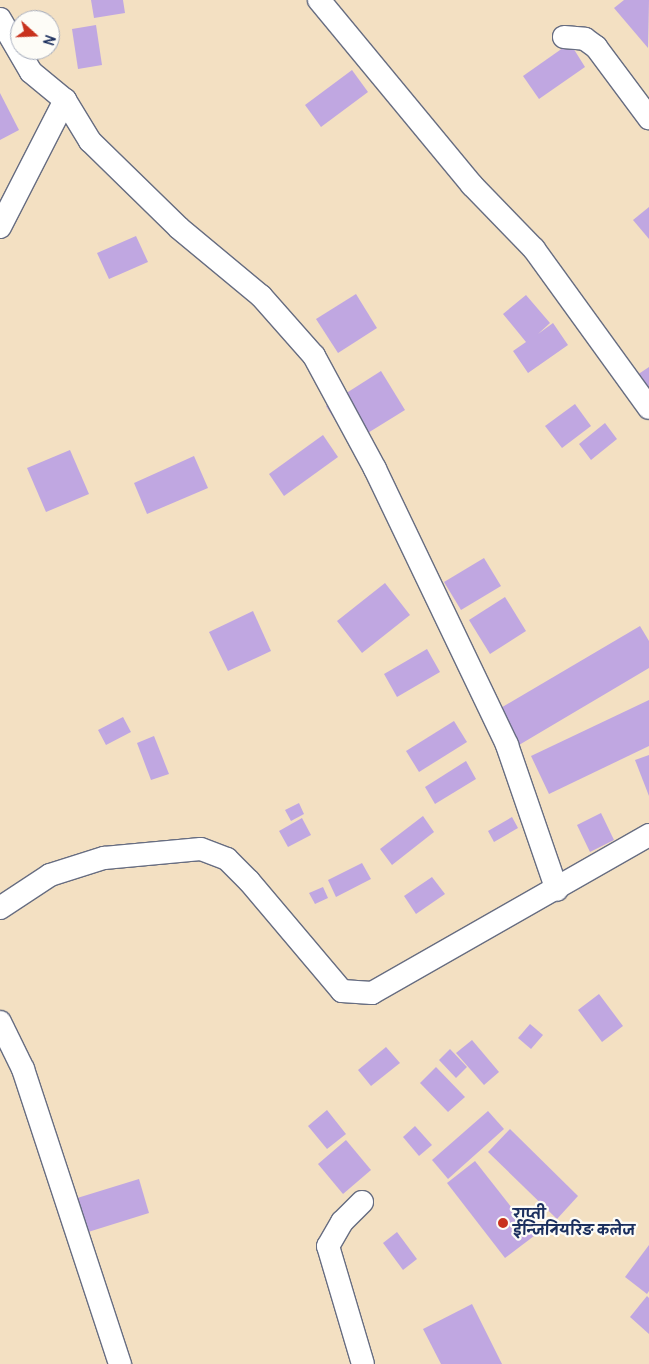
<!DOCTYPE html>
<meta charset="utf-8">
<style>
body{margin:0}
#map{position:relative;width:649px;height:1364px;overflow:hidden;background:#f3e0c2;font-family:Pangolin,"Playpen Sans Deva",sans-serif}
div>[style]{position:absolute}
.building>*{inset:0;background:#c0a7e1}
.roads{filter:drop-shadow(1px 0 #676d81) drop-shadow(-1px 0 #676d81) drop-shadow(0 1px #676d81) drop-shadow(0 -1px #676d81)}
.minor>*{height:22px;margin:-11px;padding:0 11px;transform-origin:11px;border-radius:11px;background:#fff}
.dots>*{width:14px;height:14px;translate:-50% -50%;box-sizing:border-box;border:2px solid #fdfcf7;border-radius:50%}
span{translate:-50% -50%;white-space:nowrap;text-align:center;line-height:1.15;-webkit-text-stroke:4.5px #fdfcf7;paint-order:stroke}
.poi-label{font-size:14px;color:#1b2f5e;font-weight:700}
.left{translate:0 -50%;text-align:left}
.north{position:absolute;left:10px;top:10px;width:50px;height:50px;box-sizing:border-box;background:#fdfcf7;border:1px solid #a3aaba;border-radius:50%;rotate:110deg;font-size:14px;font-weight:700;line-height:20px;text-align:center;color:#1b2f5e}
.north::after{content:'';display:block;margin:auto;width:18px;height:22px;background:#c8321e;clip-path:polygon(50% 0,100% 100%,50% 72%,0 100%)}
</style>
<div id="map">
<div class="building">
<i style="clip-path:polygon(91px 0,123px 0,125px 13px,94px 18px)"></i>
<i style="clip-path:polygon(624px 0,649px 0,648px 48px,614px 8px)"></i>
<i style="clip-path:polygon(96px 25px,102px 65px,78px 69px,72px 29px)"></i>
<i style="clip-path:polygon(570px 43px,585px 67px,539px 99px,523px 76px)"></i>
<i style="clip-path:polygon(352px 70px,368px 92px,321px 127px,305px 105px)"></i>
<i style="clip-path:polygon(0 93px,19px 130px,0 140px)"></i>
<i style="clip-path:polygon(649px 207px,649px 239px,633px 220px)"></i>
<i style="clip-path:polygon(136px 236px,148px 262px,109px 279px,97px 253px)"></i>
<i style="clip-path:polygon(356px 294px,377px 328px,338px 353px,316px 319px)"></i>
<i style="clip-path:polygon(526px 295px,550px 323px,538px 334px,553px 323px,568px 345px,528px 373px,513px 351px,526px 342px,503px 314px)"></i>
<i style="clip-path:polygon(649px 367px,649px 400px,634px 377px)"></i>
<i style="clip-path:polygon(381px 371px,405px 410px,350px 444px,326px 406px)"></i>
<i style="clip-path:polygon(575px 404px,591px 426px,562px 448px,545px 426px)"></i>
<i style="clip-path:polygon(605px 423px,617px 439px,591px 460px,579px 444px)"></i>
<i style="clip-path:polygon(323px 435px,338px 457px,284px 496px,269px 474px)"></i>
<i style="clip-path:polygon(70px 450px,89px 494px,46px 512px,27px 468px)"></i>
<i style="clip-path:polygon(194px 456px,208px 488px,147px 514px,134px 483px)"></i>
<i style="clip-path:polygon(484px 558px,501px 586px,461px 610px,444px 582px)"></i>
<i style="clip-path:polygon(385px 583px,410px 615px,362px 653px,337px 621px)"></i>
<i style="clip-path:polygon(505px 597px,526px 631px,490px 654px,469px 620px)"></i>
<i style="clip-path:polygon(253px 611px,271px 651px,228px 671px,209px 632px)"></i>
<i style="clip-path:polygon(640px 626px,649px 641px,649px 668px,519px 745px,499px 709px)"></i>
<i style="clip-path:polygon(427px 649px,440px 672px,397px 697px,384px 674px)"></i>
<i style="clip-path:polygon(649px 700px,649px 746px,549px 794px,531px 756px)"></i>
<i style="clip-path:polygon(123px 717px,131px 732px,106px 745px,98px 730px)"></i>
<i style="clip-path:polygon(454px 721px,467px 742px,419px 772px,406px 751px)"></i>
<i style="clip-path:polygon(154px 736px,169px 774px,151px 780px,137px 743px)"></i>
<i style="clip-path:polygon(649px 755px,649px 796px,635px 760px)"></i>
<i style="clip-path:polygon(466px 761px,476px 779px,435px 804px,425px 787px)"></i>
<i style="clip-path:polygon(299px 803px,304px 814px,291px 821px,285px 810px)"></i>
<i style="clip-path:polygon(601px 813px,614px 840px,590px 852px,577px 825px)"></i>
<i style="clip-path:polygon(423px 816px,434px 832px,392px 865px,380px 849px)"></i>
<i style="clip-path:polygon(512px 817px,518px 828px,494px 842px,488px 831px)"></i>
<i style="clip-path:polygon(302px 818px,311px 835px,288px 847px,279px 831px)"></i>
<i style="clip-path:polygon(362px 863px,371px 879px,336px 897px,328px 880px)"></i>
<i style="clip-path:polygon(432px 877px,445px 894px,416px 914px,404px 896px)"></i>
<i style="clip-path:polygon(323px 887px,328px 898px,315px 904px,309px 893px)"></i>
<i style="clip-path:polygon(599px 994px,623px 1026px,602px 1042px,578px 1010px)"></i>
<i style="clip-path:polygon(530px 1024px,543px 1035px,531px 1049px,518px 1038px)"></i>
<i style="clip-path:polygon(472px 1040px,499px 1072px,484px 1085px,456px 1053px)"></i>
<i style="clip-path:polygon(386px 1047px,400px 1063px,371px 1086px,358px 1070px)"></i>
<i style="clip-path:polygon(450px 1049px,467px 1067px,456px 1078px,439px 1060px)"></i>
<i style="clip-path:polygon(436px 1067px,465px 1097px,448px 1112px,420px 1083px)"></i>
<i style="clip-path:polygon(327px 1110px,346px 1134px,327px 1149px,308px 1126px)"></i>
<i style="clip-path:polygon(488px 1111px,504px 1129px,448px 1179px,432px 1160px)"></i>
<i style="clip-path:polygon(415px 1126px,432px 1145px,419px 1156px,403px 1137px)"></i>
<i style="clip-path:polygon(510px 1129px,578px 1196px,557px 1219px,488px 1152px)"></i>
<i style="clip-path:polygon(346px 1140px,371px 1170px,343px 1194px,318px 1164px)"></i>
<i style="clip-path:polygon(475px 1161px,534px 1236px,505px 1258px,447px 1183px)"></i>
<i style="clip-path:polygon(139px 1179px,149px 1213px,85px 1233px,74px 1199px)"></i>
<i style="clip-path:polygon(397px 1232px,417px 1259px,403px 1270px,383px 1243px)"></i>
<i style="clip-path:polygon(649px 1245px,649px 1291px,647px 1294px,625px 1277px)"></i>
<i style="clip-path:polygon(647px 1296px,649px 1298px,649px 1334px,630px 1317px)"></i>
<i style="clip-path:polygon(472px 1304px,502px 1364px,441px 1364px,423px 1329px)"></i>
</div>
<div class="roads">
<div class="minor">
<i style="left:319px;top:0;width:240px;rotate:50.4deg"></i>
<i style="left:472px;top:185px;width:89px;rotate:45.9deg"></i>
<i style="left:534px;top:249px;width:196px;rotate:54.1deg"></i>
<i style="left:0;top:19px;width:61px;rotate:59.7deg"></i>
<i style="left:31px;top:72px;width:44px;rotate:39.5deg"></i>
<i style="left:65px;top:100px;width:48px;rotate:58.6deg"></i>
<i style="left:90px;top:141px;width:124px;rotate:44.3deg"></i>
<i style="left:179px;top:228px;width:107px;rotate:39.7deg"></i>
<i style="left:261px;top:296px;width:80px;rotate:48.5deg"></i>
<i style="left:314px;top:356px;width:128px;rotate:61.6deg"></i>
<i style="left:375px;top:469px;width:306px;rotate:64.4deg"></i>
<i style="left:507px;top:745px;width:153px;rotate:71deg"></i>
<i style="left:564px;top:37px;width:21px;rotate:5deg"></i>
<i style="left:585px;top:39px;width:14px;rotate:36deg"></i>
<i style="left:596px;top:47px;width:89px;rotate:53.3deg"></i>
<i style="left:0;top:227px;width:143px;rotate:-62.9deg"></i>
<i style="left:0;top:908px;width:60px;rotate:-33.4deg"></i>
<i style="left:50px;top:875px;width:57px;rotate:-17.5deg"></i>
<i style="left:104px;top:858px;width:97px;rotate:-5.3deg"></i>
<i style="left:201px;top:849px;width:28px;rotate:21deg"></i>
<i style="left:227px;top:859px;width:31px;rotate:45deg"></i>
<i style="left:249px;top:881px;width:144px;rotate:49.8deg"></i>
<i style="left:342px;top:991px;width:30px;rotate:4deg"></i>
<i style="left:372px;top:993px;width:319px;rotate:-29.7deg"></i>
<i style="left:0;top:1022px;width:52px;rotate:63.9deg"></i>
<i style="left:23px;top:1069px;width:311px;rotate:71.8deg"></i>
<i style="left:362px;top:1202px;width:28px;rotate:135deg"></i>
<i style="left:342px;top:1222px;width:28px;rotate:120deg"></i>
<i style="left:328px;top:1246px;width:123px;rotate:73.5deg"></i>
</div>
</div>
<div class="dots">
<i style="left:503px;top:1223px;background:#c8321e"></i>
</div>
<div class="poi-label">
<span class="left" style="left:513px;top:1223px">राप्ती<br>ईन्जिनियरिङ कलेज</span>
</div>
<div class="north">N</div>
</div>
